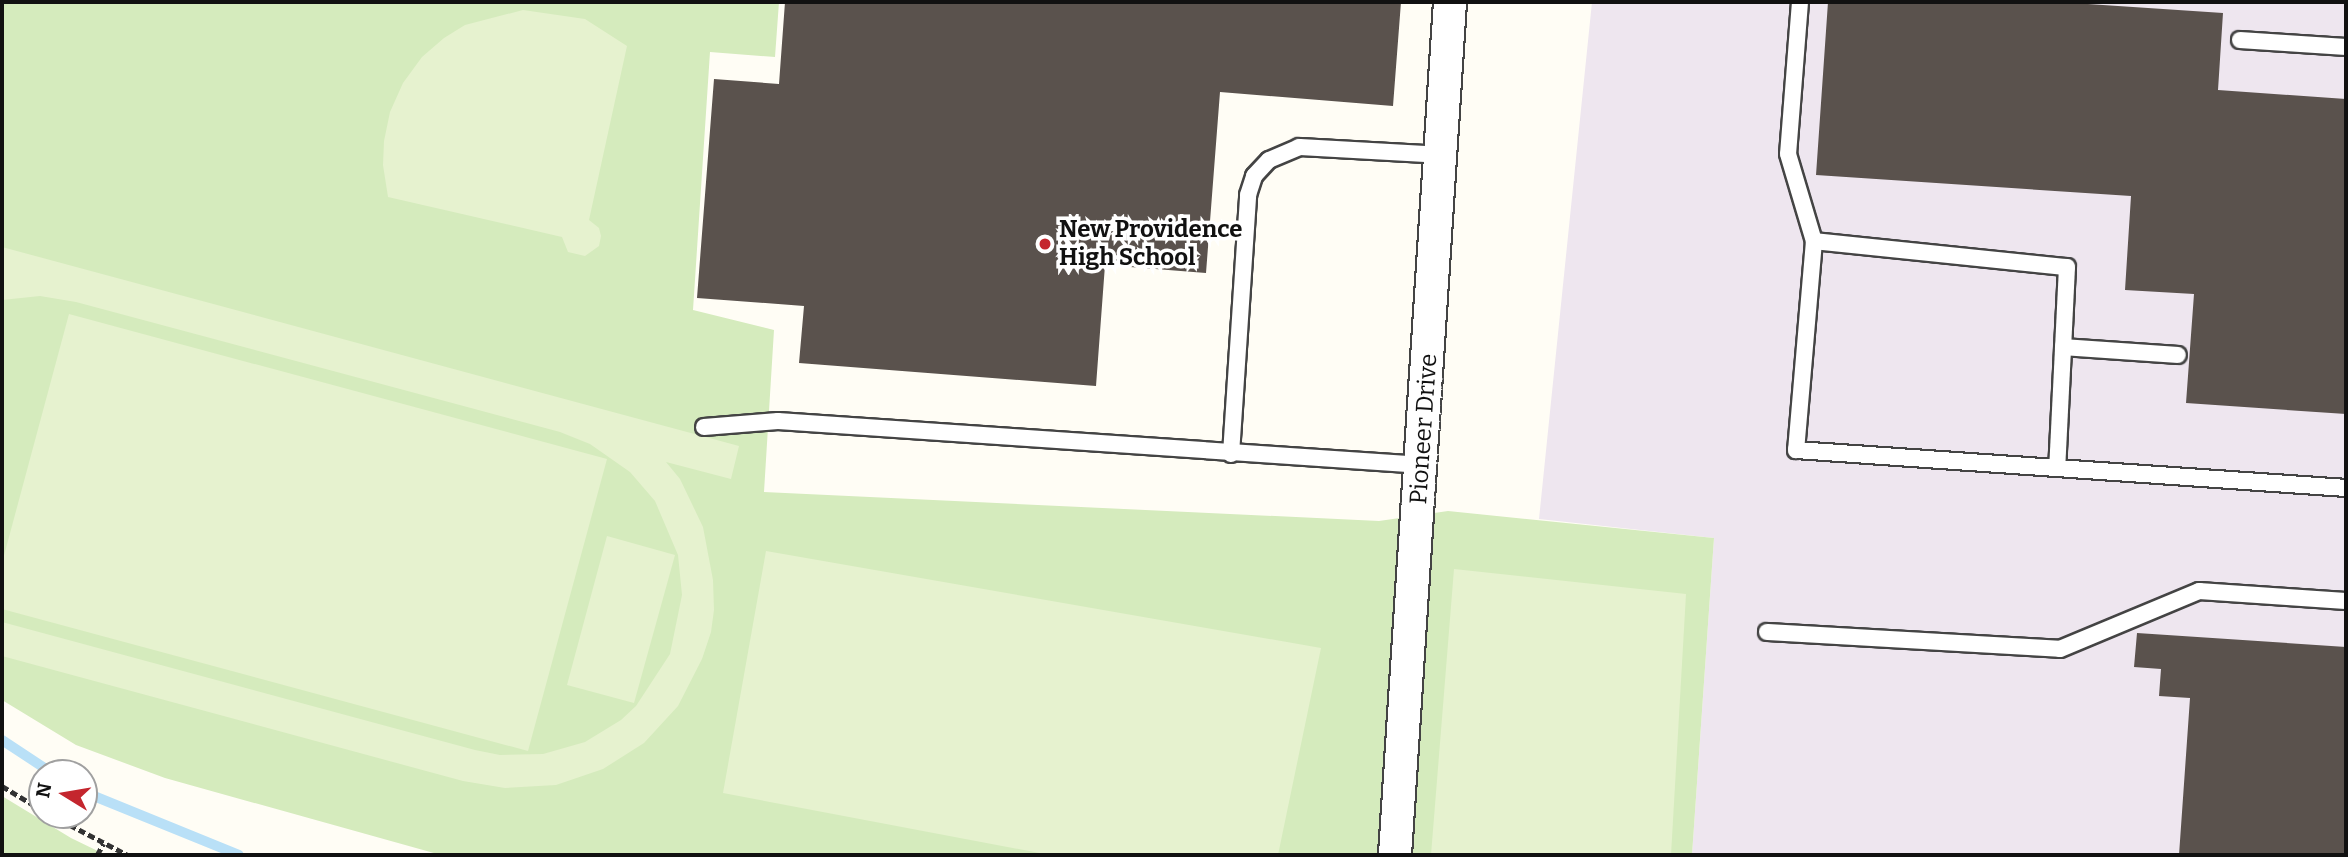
<!DOCTYPE html>
<style>
body{margin:0}
#map{position:relative;width:2348px;height:857px;overflow:hidden;background:#fffdf5;font-family:Bitter,serif}
div>[style]{position:absolute}
.industrial>*{inset:0;background:#eee6ef}
.green>*{inset:0;background:#d5ebbd}
.pitch>*{inset:0;background:#e6f2cf}
.stream>*{height:10px;margin:-5px;padding:0 5px;transform-origin:5px;border-radius:5px;background:#b9e0f7}
.building>*{inset:0;background:#5a524d}
.path>*{height:4.5px;margin-top:-2.25px;transform-origin:0;background:repeating-linear-gradient(90deg,#333 0 7px,transparent 0 10.5px)}
.roads{filter:drop-shadow(2px 0 #444) drop-shadow(-2px 0 #444) drop-shadow(0 2px #444) drop-shadow(0 -2px #444)}
.service>*{height:16px;margin:-8px;padding:0 8px;transform-origin:8px;border-radius:8px;background:#fff}
.minor>*{height:32px;margin:-16px;padding:0 16px;transform-origin:16px;border-radius:16px;background:#fff}
.dots>*{width:19px;height:19px;translate:-50% -50%;box-sizing:border-box;border:4px solid #fff;border-radius:50%}
span{translate:-50% -50%;white-space:nowrap;text-align:center;line-height:1.15;-webkit-text-stroke:7px #fff;paint-order:stroke}
.poi-label{font-size:24px;color:#111;font-weight:700}
.left{translate:0 -50%;text-align:left}
.street-label{font-size:24px;color:#111}
.frame{position:absolute;inset:0;border:4px solid #111;pointer-events:none}
.north{position:absolute;left:28px;top:759px;width:70px;height:70px;box-sizing:border-box;background:#fff;border:2px solid #a0a0a0;border-radius:50%;rotate:281deg;font-size:19px;font-weight:700;line-height:28px;text-align:center;color:#111}
.north::after{content:'';display:block;margin:auto;width:24px;height:32px;background:#c4262e;clip-path:polygon(50% 0,100% 100%,50% 72%,0 100%)}
</style>
<div id="map">
<div class="industrial">
<i style="clip-path:polygon(1592px 2px,2346px 2px,2346px 855px,1692px 855px,1714px 538px,1539px 519px)"></i>
</div>
<div class="green">
<i style="clip-path:polygon(2px 2px,779px 2px,775px 57px,710px 52px,693px 310px,774px 330px,764px 492px,1379px 521px,1448px 511px,1714px 538px,1692px 855px,441px 855px,165px 778px,76px 745px,2px 700px)"></i>
<i style="clip-path:polygon(2px 796px,71px 838px,106px 855px,2px 855px)"></i>
</div>
<div class="pitch">
<i style="clip-path:polygon(523px 10px,585px 19px,627px 46px,589px 220px,599px 228px,601px 236px,599px 246px,585px 256px,568px 252px,562px 237px,388px 197px,383px 165px,384px 141px,390px 112px,403px 83px,422px 57px,444px 38px,465px 25px)"></i>
<i style="clip-path:polygon(2px 247px,739px 446px,731px 479px,666px 462px,680px 479px,703px 527px,713px 580px,714px 610px,711px 632px,702px 659px,678px 706px,644px 743px,603px 769px,556px 785px,505px 788px,463px 781px,2px 656px,2px 622px,475px 750px,500px 755px,543px 754px,585px 742px,621px 720px,636px 706px,670px 654px,682px 595px,678px 555px,655px 501px,630px 472px,590px 444px,560px 432px,76px 302px,40px 296px,2px 300px)"></i>
<i style="clip-path:polygon(69px 314px,607px 459px,528px 751px,2px 609px,2px 563px)"></i>
<i style="clip-path:polygon(607px 536px,675px 555px,634px 703px,567px 685px)"></i>
<i style="clip-path:polygon(766px 551px,1321px 648px,1278px 855px,1050px 855px,723px 793px)"></i>
<i style="clip-path:polygon(1454px 569px,1686px 594px,1671px 855px,1431px 855px)"></i>
</div>
<div class="stream">
<i style="left:2px;top:740px;width:60px;rotate:33.4deg"></i>
<i style="left:84px;top:792px;width:167px;rotate:22.1deg"></i>
</div>
<div class="building">
<i style="clip-path:polygon(785px 2px,1401px 2px,1393px 106px,1220px 92px,1206px 273px,1105px 265px,1096px 386px,799px 363px,804px 306px,697px 298px,714px 79px,779px 84px)"></i>
<i style="clip-path:polygon(1828px 2px,2058px 2px,2223px 13px,2218px 90px,2346px 99px,2346px 414px,2186px 403px,2194px 294px,2125px 290px,2131px 196px,1816px 175px)"></i>
<i style="clip-path:polygon(2137px 633px,2346px 647px,2346px 855px,2179px 855px,2190px 698px,2159px 696px,2161px 669px,2134px 667px)"></i>
</div>
<div class="path">
<i style="left:2px;top:786px;width:47px;rotate:31deg"></i>
<i style="left:51px;top:815px;width:87px;rotate:27.5deg"></i>
<i style="left:97px;top:855px;width:13px;rotate:-61deg"></i>
</div>
<div class="roads">
<div class="service">
<i style="left:1800px;top:2px;width:152px;rotate:94.5deg"></i>
<i style="left:1788px;top:154px;width:91px;rotate:73.4deg"></i>
<i style="left:1814px;top:241px;width:210px;rotate:94.9deg"></i>
<i style="left:1796px;top:450px;width:551px;rotate:3.95deg"></i>
<i style="left:2240px;top:40px;width:106px;rotate:3.8deg"></i>
<i style="left:1814px;top:241px;width:254px;rotate:5.9deg"></i>
<i style="left:2067px;top:267px;width:201px;rotate:92.8deg"></i>
<i style="left:2063px;top:347px;width:115px;rotate:4deg"></i>
<i style="left:704px;top:427px;width:74px;rotate:-4.6deg"></i>
<i style="left:778px;top:421px;width:646px;rotate:3.91deg"></i>
<i style="left:1231px;top:454px;width:260px;rotate:-86.2deg"></i>
<i style="left:1248px;top:195px;width:20px;rotate:-72deg"></i>
<i style="left:1254px;top:176px;width:22px;rotate:-47deg"></i>
<i style="left:1269px;top:160px;width:33px;rotate:-23deg"></i>
<i style="left:1299px;top:147px;width:141px;rotate:3.2deg"></i>
<i style="left:1767px;top:632px;width:293px;rotate:3.3deg"></i>
<i style="left:2060px;top:649px;width:151px;rotate:-22.6deg"></i>
<i style="left:2199px;top:591px;width:147px;rotate:3.9deg"></i>
</div>
<div class="minor">
<i style="left:1395px;top:855px;width:855px;rotate:-86.31deg"></i>
</div>
</div>
<div class="dots">
<i style="left:1045px;top:244px;background:#c4262e"></i>
</div>
<div class="poi-label">
<span class="left" style="left:1059px;top:244px">New Providence<br>High School</span>
</div>
<div class="street-label">
<span style="left:1424px;top:429px;rotate:-86deg">Pioneer Drive</span>
</div>
<div class="frame"></div>
<div class="north">N</div>
</div>
